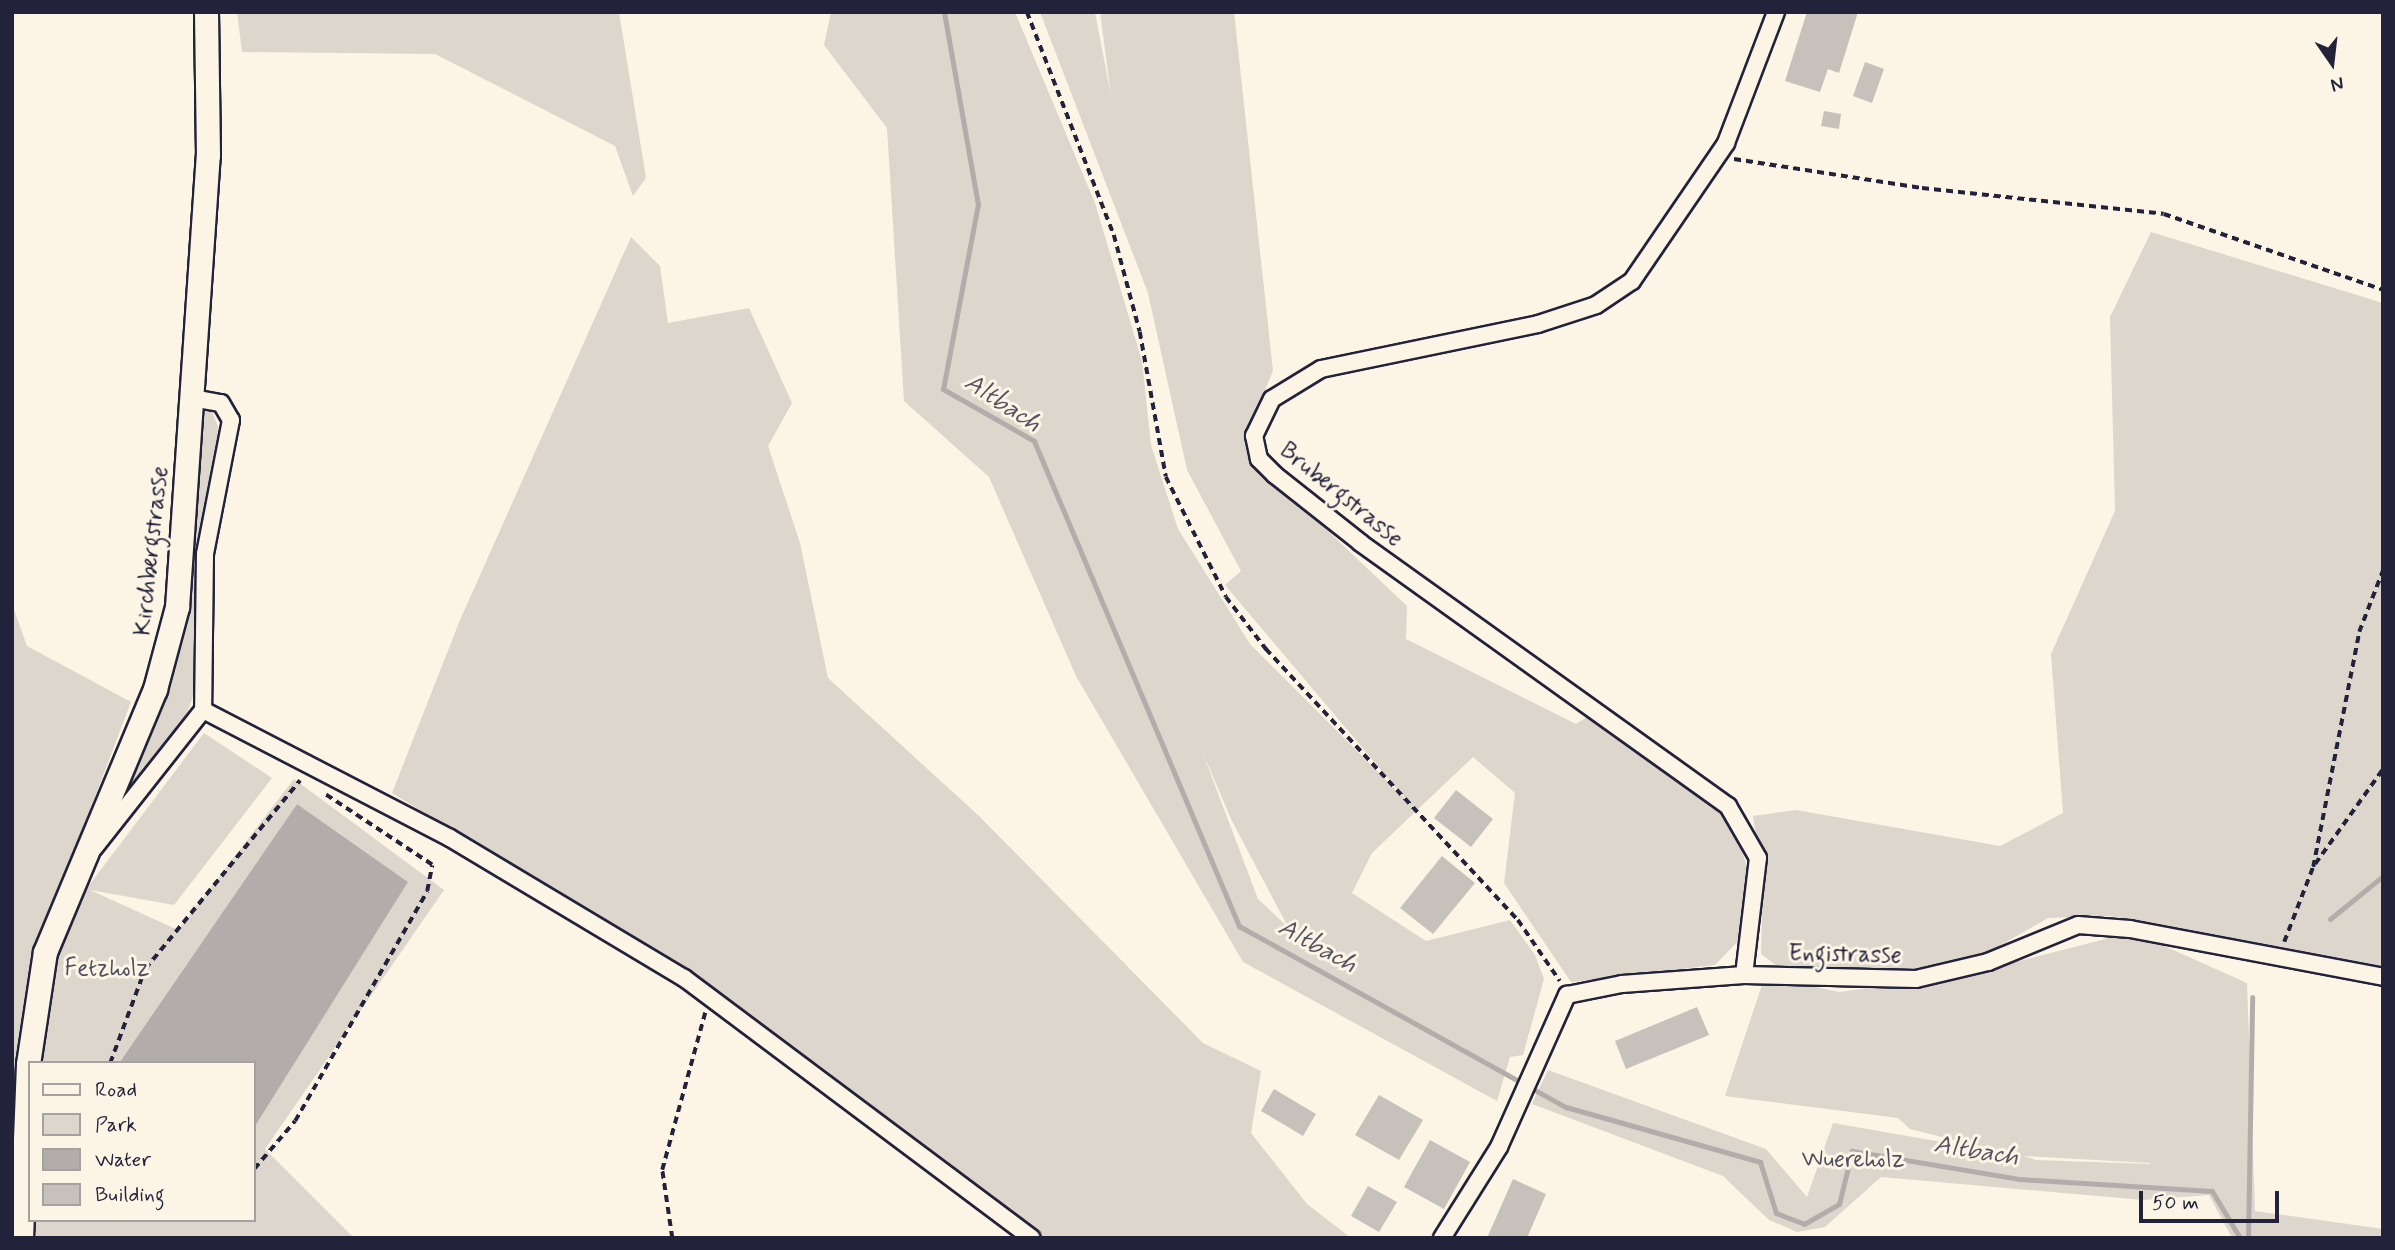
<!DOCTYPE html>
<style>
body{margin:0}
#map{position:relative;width:2395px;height:1250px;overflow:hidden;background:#fcf5e5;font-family:Mynerve,sans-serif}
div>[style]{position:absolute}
.green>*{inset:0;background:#dcd6cc}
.water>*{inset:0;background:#b2adab}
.stream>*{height:5px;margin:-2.5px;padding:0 2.5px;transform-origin:2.5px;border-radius:2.5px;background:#b2adab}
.building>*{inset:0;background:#c6c1bb}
.path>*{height:3.5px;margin-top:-1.75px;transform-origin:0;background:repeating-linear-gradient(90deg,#22223b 0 7px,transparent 0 12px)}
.roads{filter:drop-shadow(2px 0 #22223b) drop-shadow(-2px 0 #22223b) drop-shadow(0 2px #22223b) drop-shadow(0 -2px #22223b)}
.minor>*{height:16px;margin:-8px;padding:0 8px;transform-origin:8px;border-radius:8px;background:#fcf5e5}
.secondary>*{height:23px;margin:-11.5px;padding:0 11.5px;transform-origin:11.5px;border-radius:11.5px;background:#fcf5e5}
span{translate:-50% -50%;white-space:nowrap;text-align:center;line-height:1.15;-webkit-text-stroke:6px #fcf5e5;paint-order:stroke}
.street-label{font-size:24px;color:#22223b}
.park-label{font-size:24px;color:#504f5f}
.water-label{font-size:26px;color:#545362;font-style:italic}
.frame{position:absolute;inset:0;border:14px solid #22223b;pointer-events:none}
.legend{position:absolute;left:28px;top:1061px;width:228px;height:161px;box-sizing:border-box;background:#fcf5e5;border:2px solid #a5a1a1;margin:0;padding:9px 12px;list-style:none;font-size:21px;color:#22223b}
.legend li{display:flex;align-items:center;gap:14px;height:35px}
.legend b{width:35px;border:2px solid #a5a1a1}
.north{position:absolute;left:2297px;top:28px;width:70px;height:70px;-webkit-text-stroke:5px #fcf5e5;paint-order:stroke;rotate:166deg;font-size:19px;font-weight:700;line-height:28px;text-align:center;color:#22223b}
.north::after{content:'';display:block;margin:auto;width:24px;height:32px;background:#22223b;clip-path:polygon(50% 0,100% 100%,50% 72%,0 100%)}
.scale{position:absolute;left:2139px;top:1191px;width:140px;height:32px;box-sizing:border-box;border:4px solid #22223b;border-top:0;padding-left:9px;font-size:21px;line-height:24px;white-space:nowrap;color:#22223b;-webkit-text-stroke:5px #fcf5e5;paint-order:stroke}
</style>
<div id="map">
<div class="green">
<i style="clip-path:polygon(237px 12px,619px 12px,646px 178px,633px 196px,615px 146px,435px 54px,242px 52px)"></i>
<i style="clip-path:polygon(evenodd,831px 12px,1015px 12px,1095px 203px,1142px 361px,1151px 445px,1178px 529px,1250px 644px,1409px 803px,1225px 585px,1241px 571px,1187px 470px,1148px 293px,1040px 12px,1095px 12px,1111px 96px,1100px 12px,1234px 12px,1273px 371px,1248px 431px,1253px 460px,1407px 606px,1406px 639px,1576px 724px,1592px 714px,1681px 771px,1734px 827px,1752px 882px,1744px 935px,1715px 965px,1571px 982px,1504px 883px,1515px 793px,1473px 757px,1372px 853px,1352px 893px,1426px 941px,1510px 920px,1535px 955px,1544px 979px,1523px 1055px,1510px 1057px,1497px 1101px,1243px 962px,1076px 676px,989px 477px,904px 401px,887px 128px,824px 45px,831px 12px,1202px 751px,1232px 821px,1288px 927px,1258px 899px,1202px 751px)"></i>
<i style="clip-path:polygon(2151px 232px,2383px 303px,2383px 967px,2265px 955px,2262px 944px,2111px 916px,2048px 918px,1987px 953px,1895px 974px,1785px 972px,1761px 954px,1763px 878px,1753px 816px,1796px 810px,2000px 846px,2063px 813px,2051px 654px,2115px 511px,2110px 317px)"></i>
<i style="clip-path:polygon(631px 237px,660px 266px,668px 323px,749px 308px,792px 403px,768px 446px,800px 543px,828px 678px,979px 816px,1203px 1043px,1261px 1071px,1251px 1133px,1307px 1204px,1351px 1238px,1042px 1238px,819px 1065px,622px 934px,392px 793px,460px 620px)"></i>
<i style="clip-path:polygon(211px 409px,224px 442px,208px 493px,200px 556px,195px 690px,187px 714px,104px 831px,172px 673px,186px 606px,200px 414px)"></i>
<i style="clip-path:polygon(evenodd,12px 604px,27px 646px,131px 702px,64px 878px,87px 888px,204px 733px,272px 778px,174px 905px,90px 890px,178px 930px,294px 779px,444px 890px,265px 1149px,354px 1238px,12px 1238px,12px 604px,297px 804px,408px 882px,254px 1128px,254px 1220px,30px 1220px,30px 1063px,122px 1063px,297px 804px)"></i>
<i style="clip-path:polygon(evenodd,2133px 932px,2247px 983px,2255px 1211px,2383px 1229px,2383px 1238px,2232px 1238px,2209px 1195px,2143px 1200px,1881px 1177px,1825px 1227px,1797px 1232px,1769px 1220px,1723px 1176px,1532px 1104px,1548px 1070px,1766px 1149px,1807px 1197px,1833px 1123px,2005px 1153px,1910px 1129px,1898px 1118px,1725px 1096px,1765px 976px,1839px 992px,1969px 974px,2133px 932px,2024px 1156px,2150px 1163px,2151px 1164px,2036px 1160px,2024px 1156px)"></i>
</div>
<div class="water">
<i style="clip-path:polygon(297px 804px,408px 882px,254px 1128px,254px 1063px,120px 1062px)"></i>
</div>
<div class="stream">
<i style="left:944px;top:12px;width:195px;rotate:80deg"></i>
<i style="left:978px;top:204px;width:188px;rotate:100.7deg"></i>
<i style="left:943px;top:389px;width:105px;rotate:29.7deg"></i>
<i style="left:1034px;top:441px;width:527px;rotate:67.09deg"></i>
<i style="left:1239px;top:926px;width:374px;rotate:29deg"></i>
<i style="left:1566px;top:1107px;width:202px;rotate:15.8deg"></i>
<i style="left:1760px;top:1162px;width:53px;rotate:72.6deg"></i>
<i style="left:1776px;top:1213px;width:30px;rotate:21deg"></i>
<i style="left:1804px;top:1224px;width:40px;rotate:-29.7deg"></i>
<i style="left:1839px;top:1204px;width:55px;rotate:-76.2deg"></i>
<i style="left:1852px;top:1151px;width:169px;rotate:9.5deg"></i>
<i style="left:2019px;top:1179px;width:193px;rotate:3.6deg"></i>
<i style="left:2212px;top:1191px;width:55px;rotate:59.2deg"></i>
<i style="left:2330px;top:919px;width:68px;rotate:-39.1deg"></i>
<i style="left:2248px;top:1238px;width:241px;rotate:-89deg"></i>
</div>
<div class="building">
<i style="clip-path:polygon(1807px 12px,1858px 12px,1839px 73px,1828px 69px,1820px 92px,1785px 81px)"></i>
<i style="clip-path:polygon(1865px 62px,1884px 69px,1872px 103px,1853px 96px)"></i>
<i style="clip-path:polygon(1824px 111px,1841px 114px,1839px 129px,1821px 126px)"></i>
<i style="clip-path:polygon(1456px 790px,1493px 819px,1471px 847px,1434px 818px)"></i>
<i style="clip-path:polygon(1442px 856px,1475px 883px,1433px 934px,1400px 908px)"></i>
<i style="clip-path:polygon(1697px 1007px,1709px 1035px,1626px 1069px,1615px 1041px)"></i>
<i style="clip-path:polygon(1274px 1089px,1316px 1114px,1303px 1136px,1261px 1111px)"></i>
<i style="clip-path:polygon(1379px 1095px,1423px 1120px,1399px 1160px,1355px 1135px)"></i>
<i style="clip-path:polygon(1430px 1140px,1470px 1162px,1444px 1209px,1404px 1187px)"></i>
<i style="clip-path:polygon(1513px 1179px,1546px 1194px,1527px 1238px,1487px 1238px)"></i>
<i style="clip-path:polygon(1368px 1186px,1397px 1202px,1379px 1232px,1351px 1216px)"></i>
</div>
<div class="path">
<i style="left:1027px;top:12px;width:239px;rotate:68.7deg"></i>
<i style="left:1114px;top:235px;width:100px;rotate:75deg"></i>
<i style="left:1140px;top:332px;width:147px;rotate:79.8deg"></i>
<i style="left:1166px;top:477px;width:134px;rotate:63.4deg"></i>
<i style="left:1226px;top:597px;width:66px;rotate:52.4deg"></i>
<i style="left:1266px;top:649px;width:370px;rotate:47.1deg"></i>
<i style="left:1518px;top:920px;width:74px;rotate:55.5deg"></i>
<i style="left:1734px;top:159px;width:190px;rotate:8.8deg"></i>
<i style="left:1922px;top:188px;width:243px;rotate:6.1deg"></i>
<i style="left:2164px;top:214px;width:232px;rotate:19.1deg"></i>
<i style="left:2315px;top:864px;width:117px;rotate:-54.4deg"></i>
<i style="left:2284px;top:942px;width:80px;rotate:-68.9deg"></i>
<i style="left:2313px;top:867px;width:239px;rotate:-78.9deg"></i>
<i style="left:2359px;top:632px;width:66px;rotate:-68.8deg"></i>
<i style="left:110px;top:1063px;width:100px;rotate:-69.6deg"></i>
<i style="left:145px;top:969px;width:244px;rotate:-50.6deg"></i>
<i style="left:254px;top:1169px;width:63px;rotate:-49.5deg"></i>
<i style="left:295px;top:1121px;width:265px;rotate:-60.1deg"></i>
<i style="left:427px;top:891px;width:26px;rotate:-79deg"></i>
<i style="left:432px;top:865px;width:131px;rotate:-146.6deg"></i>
<i style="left:672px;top:1238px;width:69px;rotate:-98.4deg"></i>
<i style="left:662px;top:1170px;width:163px;rotate:-74.7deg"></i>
</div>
<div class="roads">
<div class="minor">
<i style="left:192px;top:398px;width:29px;rotate:10deg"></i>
<i style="left:221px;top:403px;width:20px;rotate:60deg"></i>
<i style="left:231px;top:420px;width:136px;rotate:101deg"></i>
<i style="left:205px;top:554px;width:156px;rotate:90.7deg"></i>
<i style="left:203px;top:710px;width:278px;rotate:27.4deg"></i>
<i style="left:450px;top:838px;width:273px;rotate:30.9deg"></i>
<i style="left:684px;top:978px;width:434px;rotate:36.8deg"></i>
<i style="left:94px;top:848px;width:176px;rotate:-51.7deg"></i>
<i style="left:1744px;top:975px;width:118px;rotate:-83.2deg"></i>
<i style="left:1758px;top:858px;width:60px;rotate:-120deg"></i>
<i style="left:1728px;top:806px;width:452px;rotate:-144.4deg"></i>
<i style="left:1361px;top:543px;width:110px;rotate:-141.7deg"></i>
<i style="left:1275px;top:475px;width:23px;rotate:-135deg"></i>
<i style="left:1259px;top:459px;width:24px;rotate:-102deg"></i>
<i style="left:1254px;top:436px;width:41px;rotate:-64.1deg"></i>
<i style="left:1272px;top:399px;width:57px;rotate:-31.5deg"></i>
<i style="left:1321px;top:369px;width:222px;rotate:-11.7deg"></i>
<i style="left:1538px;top:324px;width:61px;rotate:-18.1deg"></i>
<i style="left:1596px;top:305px;width:43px;rotate:-33.7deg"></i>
<i style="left:1632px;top:281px;width:167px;rotate:-55.7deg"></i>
<i style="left:1726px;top:143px;width:140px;rotate:-69.1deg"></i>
<i style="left:1442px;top:1238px;width:107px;rotate:-57.9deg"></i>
<i style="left:1499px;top:1147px;width:167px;rotate:-65.9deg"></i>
<i style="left:1567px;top:995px;width:56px;rotate:-11.3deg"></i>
<i style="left:1622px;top:984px;width:122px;rotate:-4.2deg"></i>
<i style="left:1744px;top:975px;width:172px;rotate:1.3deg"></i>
<i style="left:1916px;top:979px;width:74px;rotate:-13.3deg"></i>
<i style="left:1988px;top:962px;width:97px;rotate:-22.3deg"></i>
<i style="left:2078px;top:925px;width:52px;rotate:4.4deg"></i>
<i style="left:2130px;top:929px;width:258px;rotate:10.7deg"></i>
</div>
<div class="secondary">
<i style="left:21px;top:1238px;width:174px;rotate:-87.7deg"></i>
<i style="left:28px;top:1064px;width:113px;rotate:-81.4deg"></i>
<i style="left:45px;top:952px;width:285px;rotate:-67.3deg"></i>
<i style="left:155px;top:689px;width:85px;rotate:-75deg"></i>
<i style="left:177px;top:607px;width:453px;rotate:-86.1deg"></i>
<i style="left:208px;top:155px;width:143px;rotate:-90.8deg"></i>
</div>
</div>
<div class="street-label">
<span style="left:1341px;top:495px;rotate:39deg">Brubergstrasse</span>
<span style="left:152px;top:551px;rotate:-84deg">Kirchbergstrasse</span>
<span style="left:1845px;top:955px;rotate:1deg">Engistrasse</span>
</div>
<div class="park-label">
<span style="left:107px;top:969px">Fetzholz</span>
<span style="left:1853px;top:1160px">Wuereholz</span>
</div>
<div class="water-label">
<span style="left:1002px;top:404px;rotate:33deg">Altbach</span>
<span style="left:1317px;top:947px;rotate:29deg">Altbach</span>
<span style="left:1976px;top:1152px;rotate:9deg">Altbach</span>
</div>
<div class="frame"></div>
<ul class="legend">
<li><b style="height:9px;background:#fcf5e5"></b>Road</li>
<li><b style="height:19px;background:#dcd6cc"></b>Park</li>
<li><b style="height:19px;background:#b2adab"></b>Water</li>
<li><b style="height:19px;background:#c6c1bb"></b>Building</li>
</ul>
<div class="north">N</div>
<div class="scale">50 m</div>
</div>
